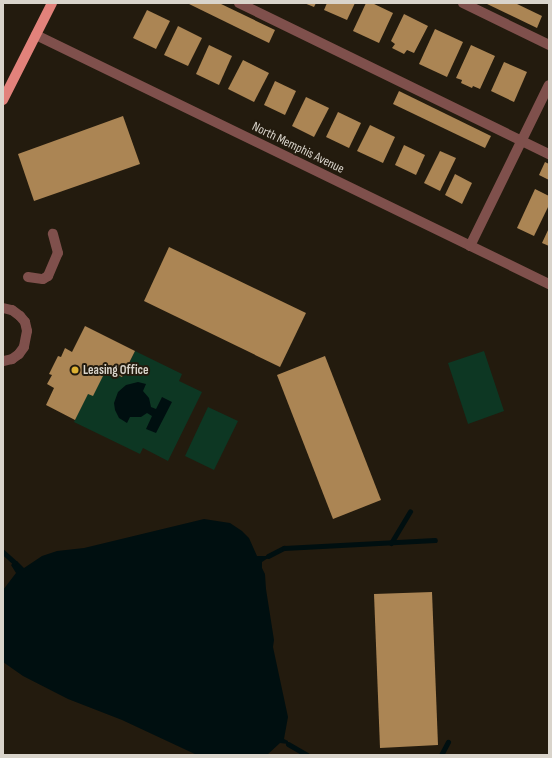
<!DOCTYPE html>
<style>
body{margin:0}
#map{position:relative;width:552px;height:758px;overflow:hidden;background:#231b0e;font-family:"Sofia Sans Condensed",sans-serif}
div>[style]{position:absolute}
.green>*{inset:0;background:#0d3723}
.water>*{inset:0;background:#000f10}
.stream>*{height:5px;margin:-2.5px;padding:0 2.5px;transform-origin:2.5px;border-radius:2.5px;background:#000f10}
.building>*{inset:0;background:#ab8554}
.minor>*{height:10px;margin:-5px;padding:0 5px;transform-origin:5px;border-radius:5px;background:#7f504c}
.major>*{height:10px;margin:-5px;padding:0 5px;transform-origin:5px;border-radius:5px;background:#e2827b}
.dots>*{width:11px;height:11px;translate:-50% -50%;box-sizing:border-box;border:2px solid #231b0e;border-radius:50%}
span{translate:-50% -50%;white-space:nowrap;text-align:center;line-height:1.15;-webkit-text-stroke:4px #231b0e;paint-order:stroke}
.street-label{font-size:13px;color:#d9d4cb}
.poi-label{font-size:13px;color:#d9d4cb;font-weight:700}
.left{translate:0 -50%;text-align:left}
.frame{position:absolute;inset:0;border:4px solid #d9d4cb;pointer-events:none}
</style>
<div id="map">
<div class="green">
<i style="clip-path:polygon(135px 351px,182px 374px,179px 381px,202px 392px,168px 461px,143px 448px,140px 454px,74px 422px,88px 393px,103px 376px,98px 373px,101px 367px,123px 377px)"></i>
<i style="clip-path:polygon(484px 351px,504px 411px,468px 424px,448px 363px)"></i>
<i style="clip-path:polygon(208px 407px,238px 421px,214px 470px,185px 456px)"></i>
</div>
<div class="water">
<i style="clip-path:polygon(138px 382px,146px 384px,143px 391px,149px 398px,151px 407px,156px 409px,162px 397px,172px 402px,156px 433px,146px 429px,152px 416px,147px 413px,141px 417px,130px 417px,127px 423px,119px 418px,115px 410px,114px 403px,118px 392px,126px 385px)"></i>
<i style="clip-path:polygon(204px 519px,230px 523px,242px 531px,249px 538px,257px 556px,268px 556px,268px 558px,262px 562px,262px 568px,265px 574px,266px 589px,274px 640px,273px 647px,288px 717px,284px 739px,288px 741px,288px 744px,280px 743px,267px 755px,197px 755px,122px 720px,68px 699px,23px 676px,3px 662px,3px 590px,16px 573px,11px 565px,14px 562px,17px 561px,24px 568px,42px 556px,57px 551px,84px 548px)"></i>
</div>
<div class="stream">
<i style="left:391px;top:543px;width:37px;rotate:-59deg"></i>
<i style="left:3px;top:552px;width:15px;rotate:42deg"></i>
<i style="left:268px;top:556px;width:18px;rotate:-27deg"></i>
<i style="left:284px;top:548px;width:151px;rotate:-3deg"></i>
<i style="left:288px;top:744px;width:22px;rotate:30deg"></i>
<i style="left:441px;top:755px;width:15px;rotate:-62deg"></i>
</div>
<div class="building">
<i style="clip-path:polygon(187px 3px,219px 3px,275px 30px,269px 43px)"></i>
<i style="clip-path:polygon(304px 3px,316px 3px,314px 7px)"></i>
<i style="clip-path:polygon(327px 3px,355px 3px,347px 20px,324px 10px)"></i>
<i style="clip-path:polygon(366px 3px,372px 3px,393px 13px,379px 43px,353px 31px)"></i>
<i style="clip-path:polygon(485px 3px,515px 3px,542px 16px,537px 28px)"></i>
<i style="clip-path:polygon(147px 10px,170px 21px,156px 49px,133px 38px)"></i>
<i style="clip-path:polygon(404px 14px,428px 26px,414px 53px,407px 50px,404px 54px,392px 48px,395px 44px,391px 41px)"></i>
<i style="clip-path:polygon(178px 26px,202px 38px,188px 66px,164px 55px)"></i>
<i style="clip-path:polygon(435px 29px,463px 42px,447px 77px,419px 64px)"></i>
<i style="clip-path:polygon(209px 45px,232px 56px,219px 85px,196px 74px)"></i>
<i style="clip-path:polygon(471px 45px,495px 56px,480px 89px,473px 86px,472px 88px,461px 83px,462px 80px,456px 78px)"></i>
<i style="clip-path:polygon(243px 60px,269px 73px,254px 102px,228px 89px)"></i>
<i style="clip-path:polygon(504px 62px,527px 72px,514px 102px,491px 91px)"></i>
<i style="clip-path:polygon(275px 81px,296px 91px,285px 115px,264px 105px)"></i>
<i style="clip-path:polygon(399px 91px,491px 136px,485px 148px,393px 104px)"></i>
<i style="clip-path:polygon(306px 97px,329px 108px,314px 137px,292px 126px)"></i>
<i style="clip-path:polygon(338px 112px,361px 123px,349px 148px,326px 137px)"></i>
<i style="clip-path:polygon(123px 116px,140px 164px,34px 201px,18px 154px)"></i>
<i style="clip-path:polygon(370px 125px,395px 137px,383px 163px,357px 151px)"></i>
<i style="clip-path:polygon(404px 145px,425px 155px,416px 175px,395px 165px)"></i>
<i style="clip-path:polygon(440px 151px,456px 158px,440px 191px,424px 183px)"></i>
<i style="clip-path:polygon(545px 162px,549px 164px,549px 180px,539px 175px)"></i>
<i style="clip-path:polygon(455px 174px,472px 183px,462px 204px,445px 195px)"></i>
<i style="clip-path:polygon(535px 189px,549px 196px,549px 205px,534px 236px,517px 228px)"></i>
<i style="clip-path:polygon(549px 228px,549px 246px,542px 243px)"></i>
<i style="clip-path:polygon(169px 247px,306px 313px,280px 367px,144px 301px)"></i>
<i style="clip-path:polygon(85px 326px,135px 351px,122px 377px,101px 367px,97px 373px,103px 376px,93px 396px,88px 394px,75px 420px,46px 405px,54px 388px,47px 384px,52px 375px,49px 374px,58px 356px,61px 357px,65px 348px,72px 352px)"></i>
<i style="clip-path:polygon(325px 356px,381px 500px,333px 519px,277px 375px)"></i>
<i style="clip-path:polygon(432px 592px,438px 745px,380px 748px,374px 594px)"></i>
</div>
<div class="minor">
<i style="left:239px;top:3px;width:345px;rotate:26deg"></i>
<i style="left:463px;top:3px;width:96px;rotate:26deg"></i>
<i style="left:36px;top:35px;width:570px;rotate:25.89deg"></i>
<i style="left:470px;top:246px;width:179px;rotate:-63.9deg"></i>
<i style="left:28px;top:277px;width:15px;rotate:8deg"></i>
<i style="left:43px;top:279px;width:6px;rotate:-31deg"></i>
<i style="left:48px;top:276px;width:25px;rotate:-67deg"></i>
<i style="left:58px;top:253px;width:20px;rotate:-105deg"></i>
<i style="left:3px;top:308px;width:9px;rotate:13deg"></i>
<i style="left:12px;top:310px;width:10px;rotate:37deg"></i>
<i style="left:20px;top:316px;width:8px;rotate:50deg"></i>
<i style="left:25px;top:322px;width:9px;rotate:77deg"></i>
<i style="left:27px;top:331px;width:16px;rotate:101deg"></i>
<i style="left:24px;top:347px;width:9px;rotate:126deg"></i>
<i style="left:19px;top:354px;width:9px;rotate:144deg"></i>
<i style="left:12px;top:359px;width:9px;rotate:167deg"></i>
</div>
<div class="major">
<i style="left:3px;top:100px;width:109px;rotate:-63.2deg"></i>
</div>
<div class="dots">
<i style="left:75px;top:370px;background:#ddb133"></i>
</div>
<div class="street-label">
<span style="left:298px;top:148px;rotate:26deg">North Memphis Avenue</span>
</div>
<div class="poi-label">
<span class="left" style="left:83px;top:370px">Leasing Office</span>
</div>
<div class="frame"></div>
</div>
